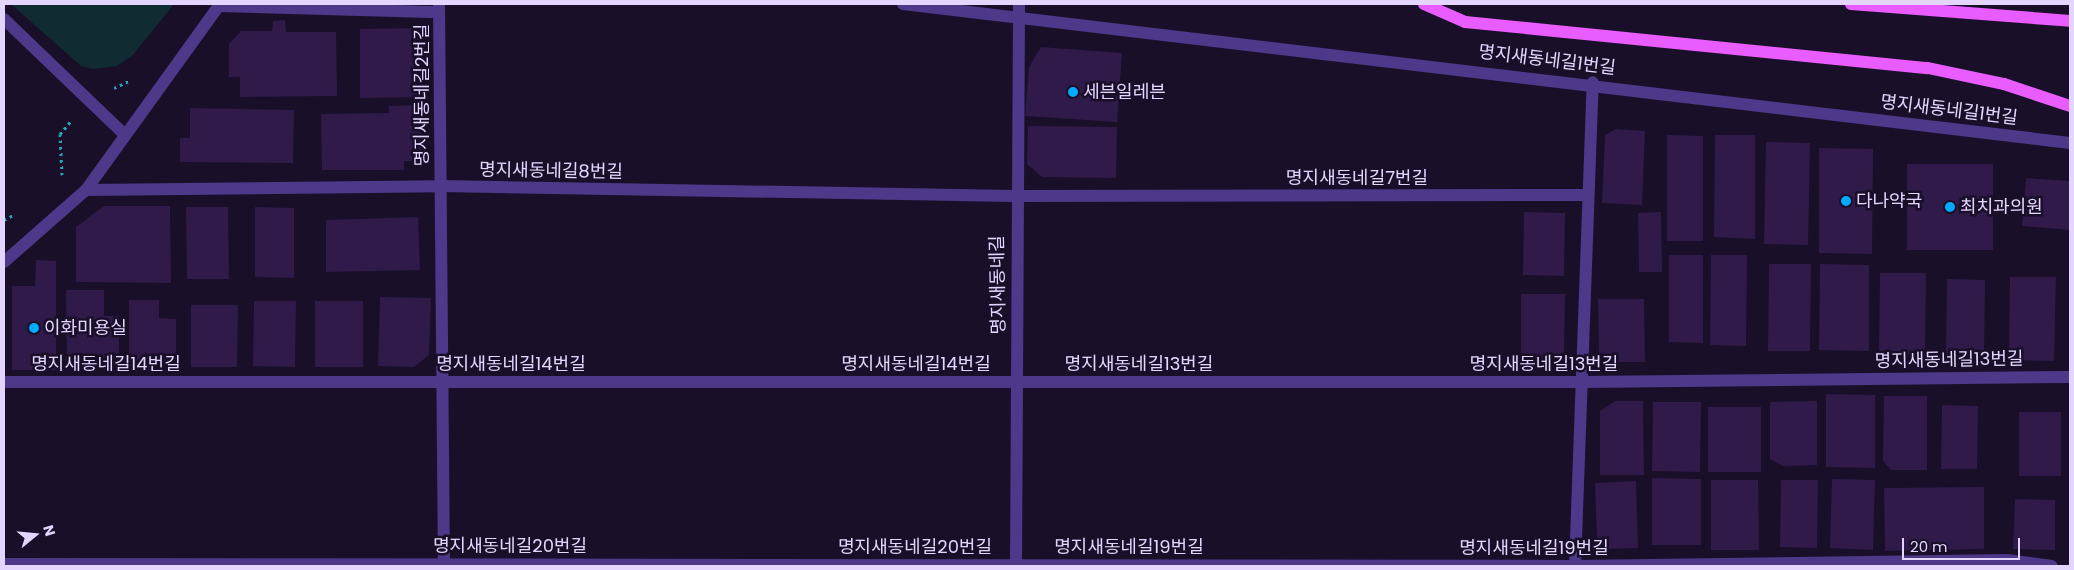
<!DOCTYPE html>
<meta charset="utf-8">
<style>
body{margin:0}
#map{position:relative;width:2074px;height:570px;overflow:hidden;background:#190f28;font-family:Poppins,"Noto Sans KR",sans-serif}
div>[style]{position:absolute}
.green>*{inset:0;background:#112b32}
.building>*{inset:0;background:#2f1a4a}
.path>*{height:3px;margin-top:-1.5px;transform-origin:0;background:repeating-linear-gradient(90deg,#2aa3be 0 2.5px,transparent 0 6.5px)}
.minor>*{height:12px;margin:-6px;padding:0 6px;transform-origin:6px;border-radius:6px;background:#4e3889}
.major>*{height:12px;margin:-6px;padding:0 6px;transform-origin:6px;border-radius:6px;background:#e95cff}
.dots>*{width:14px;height:14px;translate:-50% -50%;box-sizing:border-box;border:2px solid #190f28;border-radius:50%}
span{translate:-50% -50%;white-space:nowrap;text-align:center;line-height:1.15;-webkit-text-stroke:5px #190f28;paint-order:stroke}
.street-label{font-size:18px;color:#e4d5ff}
.poi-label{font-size:18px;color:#e4d5ff}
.left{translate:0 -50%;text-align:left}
.frame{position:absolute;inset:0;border:5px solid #e4d5ff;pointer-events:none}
.north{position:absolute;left:10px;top:510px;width:50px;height:50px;-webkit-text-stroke:4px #190f28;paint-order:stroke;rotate:73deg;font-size:14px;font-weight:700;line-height:20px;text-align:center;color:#e4d5ff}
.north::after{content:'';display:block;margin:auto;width:18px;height:22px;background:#e4d5ff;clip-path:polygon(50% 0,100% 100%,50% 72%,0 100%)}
.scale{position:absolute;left:1902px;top:538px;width:118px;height:22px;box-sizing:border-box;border:2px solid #e4d5ff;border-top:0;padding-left:6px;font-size:15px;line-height:18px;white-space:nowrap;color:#e4d5ff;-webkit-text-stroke:4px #190f28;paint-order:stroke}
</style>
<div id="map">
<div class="green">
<i style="clip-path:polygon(11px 4px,174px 4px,132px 56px,117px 66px,93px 69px,81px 66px)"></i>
</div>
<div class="building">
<i style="clip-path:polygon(285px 20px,286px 32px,336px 32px,337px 96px,240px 97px,240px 77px,229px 77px,229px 44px,241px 31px,272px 31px,273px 21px)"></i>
<i style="clip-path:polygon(418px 28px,419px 97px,360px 98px,360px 29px)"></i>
<i style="clip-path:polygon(1041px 47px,1122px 53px,1117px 122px,1025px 116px,1029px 67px)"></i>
<i style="clip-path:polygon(420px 105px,421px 161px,404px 161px,404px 170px,322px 170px,321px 114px,389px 113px,389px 106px)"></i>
<i style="clip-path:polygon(190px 108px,294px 110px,293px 163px,180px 162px,180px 138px,190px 138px)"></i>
<i style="clip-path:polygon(1028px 126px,1117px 127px,1116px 178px,1042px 177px,1027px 164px)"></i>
<i style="clip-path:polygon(1616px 129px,1645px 131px,1642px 205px,1602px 203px,1605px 135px)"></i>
<i style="clip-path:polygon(1667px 135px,1703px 136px,1703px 241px,1667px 241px)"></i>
<i style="clip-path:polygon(1715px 135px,1755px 135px,1755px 239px,1714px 237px)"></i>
<i style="clip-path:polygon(1766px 142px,1810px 143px,1808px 245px,1764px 244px)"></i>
<i style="clip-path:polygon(1819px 148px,1873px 149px,1872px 254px,1819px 253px)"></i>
<i style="clip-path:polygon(1907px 164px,1993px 164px,1993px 250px,1907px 250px)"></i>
<i style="clip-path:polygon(2026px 178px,2070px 181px,2070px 230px,2022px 226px)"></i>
<i style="clip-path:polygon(104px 206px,170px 206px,171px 283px,76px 282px,76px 227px)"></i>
<i style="clip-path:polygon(186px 207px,228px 207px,229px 279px,187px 279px)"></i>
<i style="clip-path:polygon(255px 207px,294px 208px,294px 278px,255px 277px)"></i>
<i style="clip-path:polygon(1524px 212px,1565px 213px,1564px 276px,1523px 275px)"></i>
<i style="clip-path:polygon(1661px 212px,1662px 272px,1639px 272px,1638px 213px)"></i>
<i style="clip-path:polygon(418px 217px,420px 270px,326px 272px,326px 220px)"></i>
<i style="clip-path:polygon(1669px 255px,1703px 255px,1703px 343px,1669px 342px)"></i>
<i style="clip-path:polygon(1711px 255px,1747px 255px,1746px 346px,1710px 345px)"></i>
<i style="clip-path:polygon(36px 260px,56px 261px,56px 370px,12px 370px,12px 286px,35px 286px)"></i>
<i style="clip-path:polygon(1769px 264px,1811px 264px,1810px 351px,1768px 351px)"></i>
<i style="clip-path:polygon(1820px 264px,1869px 265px,1869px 351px,1819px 350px)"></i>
<i style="clip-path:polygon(1880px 273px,1926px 273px,1925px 355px,1879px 354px)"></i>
<i style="clip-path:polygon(2010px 277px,2056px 277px,2054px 361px,2009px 360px)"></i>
<i style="clip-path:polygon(1947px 279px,1985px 280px,1984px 356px,1946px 355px)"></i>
<i style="clip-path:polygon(66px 290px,104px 290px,104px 316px,119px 316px,119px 366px,67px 367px)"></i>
<i style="clip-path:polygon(1521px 294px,1565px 294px,1564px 358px,1521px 357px)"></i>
<i style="clip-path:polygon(380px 297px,431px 298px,429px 355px,414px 367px,378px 366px)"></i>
<i style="clip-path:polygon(1598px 299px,1644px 299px,1645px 362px,1617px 362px,1599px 354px)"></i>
<i style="clip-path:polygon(129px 300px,159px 300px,159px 318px,176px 319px,176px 366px,129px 365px)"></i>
<i style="clip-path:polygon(254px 301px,296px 301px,295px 367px,253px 366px)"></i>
<i style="clip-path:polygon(315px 301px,363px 301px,363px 367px,315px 367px)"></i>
<i style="clip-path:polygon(191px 305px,238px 305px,237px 367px,191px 367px)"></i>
<i style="clip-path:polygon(1826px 394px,1875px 395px,1875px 468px,1826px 467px)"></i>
<i style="clip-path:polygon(1884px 396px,1927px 396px,1927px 470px,1891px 470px,1883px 461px)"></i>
<i style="clip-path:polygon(1615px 401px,1643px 401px,1644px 475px,1600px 475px,1600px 411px)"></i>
<i style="clip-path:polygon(1817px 401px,1817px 465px,1783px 466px,1770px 459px,1770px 402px)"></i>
<i style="clip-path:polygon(1653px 402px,1701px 402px,1700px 472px,1652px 471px)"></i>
<i style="clip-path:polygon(1942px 405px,1978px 406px,1977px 469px,1941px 469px)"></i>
<i style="clip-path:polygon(1708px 407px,1761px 407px,1761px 472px,1708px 472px)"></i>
<i style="clip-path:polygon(2019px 412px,2061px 412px,2061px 476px,2019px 476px)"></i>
<i style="clip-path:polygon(1652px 478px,1701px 479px,1701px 545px,1652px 545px)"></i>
<i style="clip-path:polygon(1832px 479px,1875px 480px,1873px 550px,1830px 548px)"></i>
<i style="clip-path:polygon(1711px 480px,1758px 480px,1759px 550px,1711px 550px)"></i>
<i style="clip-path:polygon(1781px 480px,1818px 480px,1817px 548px,1780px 547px)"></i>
<i style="clip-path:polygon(1636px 481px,1638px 548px,1603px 549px,1597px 539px,1595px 483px)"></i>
<i style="clip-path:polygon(1984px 487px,1984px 549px,1885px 551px,1884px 488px)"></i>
<i style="clip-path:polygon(2015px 499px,2055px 500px,2055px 550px,2013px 549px)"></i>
</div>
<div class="path">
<i style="left:114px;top:88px;width:19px;rotate:-25deg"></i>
<i style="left:62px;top:175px;width:41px;rotate:-92.8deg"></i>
<i style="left:60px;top:134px;width:17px;rotate:-50deg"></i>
<i style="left:4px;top:220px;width:13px;rotate:-29deg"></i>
</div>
<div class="minor">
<i style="left:439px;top:4px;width:562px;rotate:89.49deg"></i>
<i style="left:903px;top:4px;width:1175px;rotate:6.79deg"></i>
<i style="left:219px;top:6px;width:220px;rotate:1.6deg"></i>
<i style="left:4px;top:19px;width:168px;rotate:43.8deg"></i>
<i style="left:86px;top:190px;width:354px;rotate:-0.6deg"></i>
<i style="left:440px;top:186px;width:574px;rotate:1deg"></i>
<i style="left:1014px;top:196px;width:573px;rotate:-0.1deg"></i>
<i style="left:4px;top:262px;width:109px;rotate:-41.3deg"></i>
<i style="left:86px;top:190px;width:229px;rotate:-54.2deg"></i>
<i style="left:4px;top:382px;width:1577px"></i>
<i style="left:1581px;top:382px;width:489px;rotate:-0.6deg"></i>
<i style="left:4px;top:564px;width:1571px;rotate:0.07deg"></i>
<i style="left:1575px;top:566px;width:432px;rotate:-0.8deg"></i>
<i style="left:2007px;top:560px;width:45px;rotate:7.6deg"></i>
<i style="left:1016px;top:566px;width:562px;rotate:-89.69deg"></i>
<i style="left:1575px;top:566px;width:484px;rotate:-87.9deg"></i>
</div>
<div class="major">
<i style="left:1424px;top:4px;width:45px;rotate:23.7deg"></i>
<i style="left:1465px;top:22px;width:465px;rotate:5.7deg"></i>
<i style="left:1928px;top:68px;width:78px;rotate:11.9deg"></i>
<i style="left:2004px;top:84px;width:70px;rotate:18.4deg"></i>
<i style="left:1851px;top:4px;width:220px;rotate:4.4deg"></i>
</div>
<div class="dots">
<i style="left:1073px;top:92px;background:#01a9ff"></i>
<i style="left:1846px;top:201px;background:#01a9ff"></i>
<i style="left:1950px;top:207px;background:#01a9ff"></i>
<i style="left:34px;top:328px;background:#01a9ff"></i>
</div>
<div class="street-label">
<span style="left:1547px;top:60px;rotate:7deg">명지새동네길1번길</span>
<span style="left:422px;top:95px;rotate:-90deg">명지새동네길2번길</span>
<span style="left:1949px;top:110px;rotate:7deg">명지새동네길1번길</span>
<span style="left:551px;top:171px;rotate:1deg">명지새동네길8번길</span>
<span style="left:1357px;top:178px">명지새동네길7번길</span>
<span style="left:998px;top:285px;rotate:-91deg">명지새동네길</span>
<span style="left:1949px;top:360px;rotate:-1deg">명지새동네길13번길</span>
<span style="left:106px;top:364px">명지새동네길14번길</span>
<span style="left:511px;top:364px">명지새동네길14번길</span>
<span style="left:916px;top:364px">명지새동네길14번길</span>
<span style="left:1139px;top:364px">명지새동네길13번길</span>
<span style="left:1544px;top:364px">명지새동네길13번길</span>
<span style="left:510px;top:546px">명지새동네길20번길</span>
<span style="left:915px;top:547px">명지새동네길20번길</span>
<span style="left:1129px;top:547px">명지새동네길19번길</span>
<span style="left:1534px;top:548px">명지새동네길19번길</span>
</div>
<div class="poi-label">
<span class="left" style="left:1083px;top:92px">세븐일레븐</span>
<span class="left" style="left:1856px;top:201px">다나약국</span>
<span class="left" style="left:1960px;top:207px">최치과의원</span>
<span class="left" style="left:44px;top:328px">이화미용실</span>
</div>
<div class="frame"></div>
<div class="north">N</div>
<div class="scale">20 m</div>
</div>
